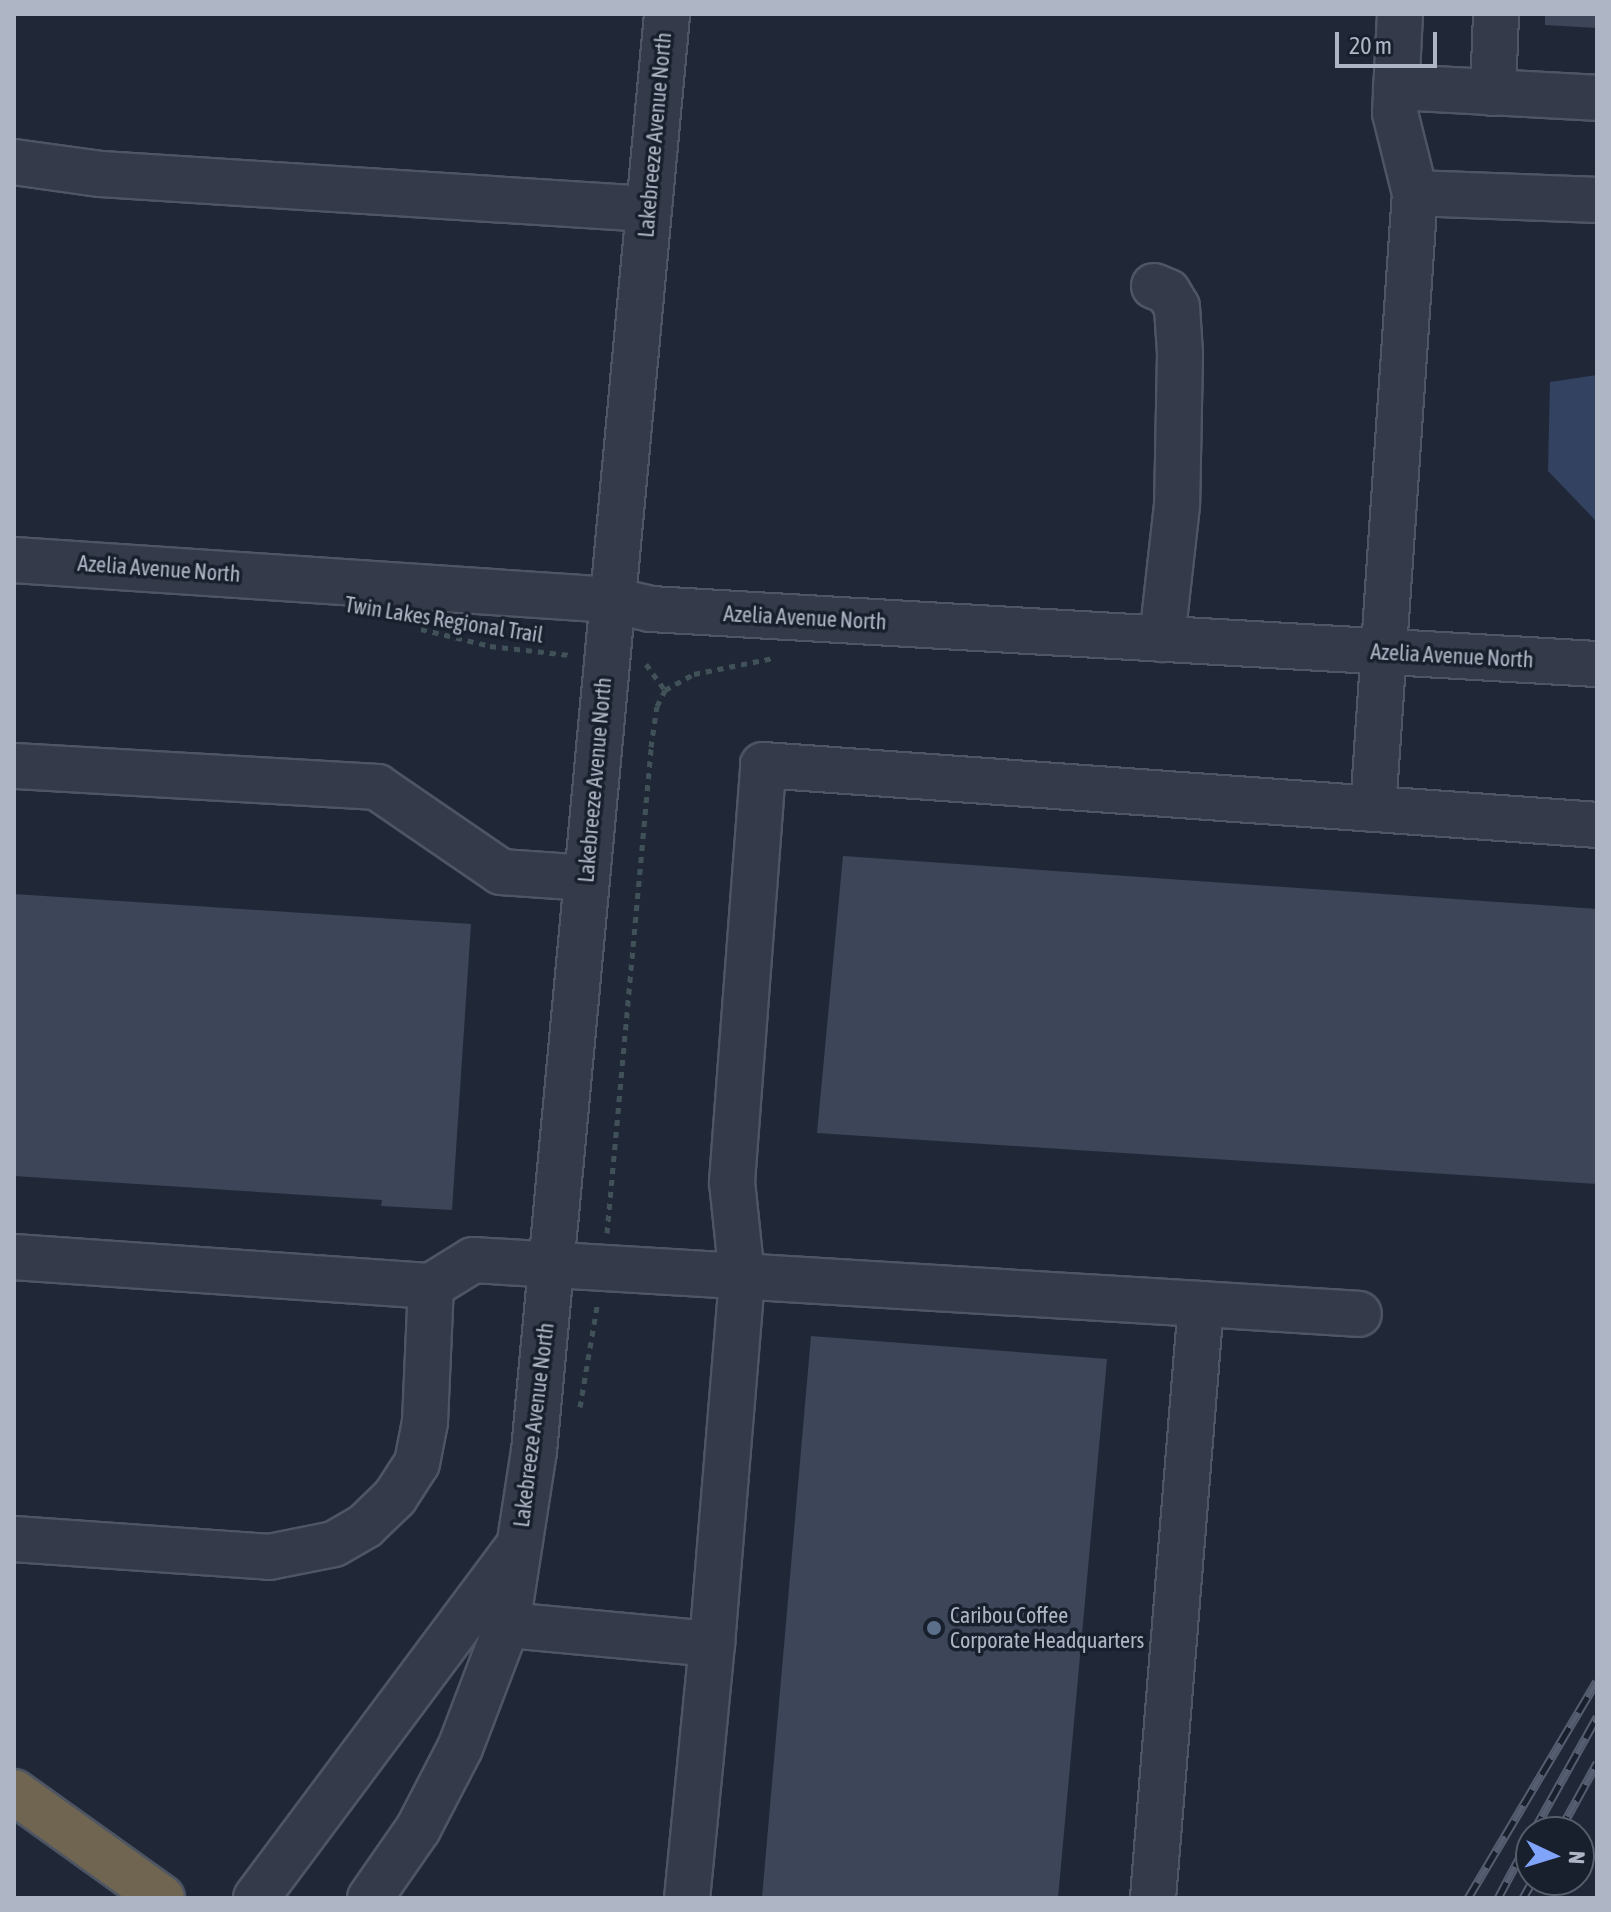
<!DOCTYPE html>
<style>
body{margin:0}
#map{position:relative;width:1611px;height:1912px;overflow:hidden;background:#202838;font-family:"Asap Condensed",sans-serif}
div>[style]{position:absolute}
.water>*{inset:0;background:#334260}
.building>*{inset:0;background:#3c4658}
.path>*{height:5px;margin-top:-2.5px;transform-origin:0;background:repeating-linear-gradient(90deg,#405257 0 6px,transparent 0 12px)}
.roads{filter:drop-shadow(2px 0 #4e5563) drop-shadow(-2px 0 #4e5563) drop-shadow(0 2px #4e5563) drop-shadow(0 -2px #4e5563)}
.minor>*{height:44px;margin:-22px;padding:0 22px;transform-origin:22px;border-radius:22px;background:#343a49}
.highway>*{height:44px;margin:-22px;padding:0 22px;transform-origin:22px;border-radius:22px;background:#6f6550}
.rail>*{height:9px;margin-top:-4.5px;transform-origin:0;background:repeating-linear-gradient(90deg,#19202d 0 18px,#555e70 0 36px);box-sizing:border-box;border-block:2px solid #555e70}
.dots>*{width:22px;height:22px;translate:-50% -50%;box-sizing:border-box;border:4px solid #19202d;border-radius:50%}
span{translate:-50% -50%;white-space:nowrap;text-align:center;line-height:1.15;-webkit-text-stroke:7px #19202d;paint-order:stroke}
.street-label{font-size:22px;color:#aeb5c5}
.poi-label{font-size:22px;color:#aeb5c5}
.left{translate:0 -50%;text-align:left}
.frame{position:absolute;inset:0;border:16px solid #aeb5c5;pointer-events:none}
.north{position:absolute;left:1515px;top:1816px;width:80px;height:80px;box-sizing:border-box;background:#19202d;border:2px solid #555c6a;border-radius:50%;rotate:94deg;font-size:22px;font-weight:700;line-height:32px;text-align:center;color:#aeb5c5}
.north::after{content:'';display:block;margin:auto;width:28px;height:36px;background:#7fa4f9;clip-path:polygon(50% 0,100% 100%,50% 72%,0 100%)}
.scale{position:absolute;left:1335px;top:32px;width:102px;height:36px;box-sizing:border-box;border:4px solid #aeb5c5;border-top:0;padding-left:10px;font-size:24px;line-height:28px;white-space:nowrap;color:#aeb5c5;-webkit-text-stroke:6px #19202d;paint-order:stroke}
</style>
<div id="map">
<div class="water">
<i style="clip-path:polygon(1597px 375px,1597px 522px,1548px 471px,1550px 382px)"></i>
</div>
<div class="building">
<i style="clip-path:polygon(1545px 14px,1597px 14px,1597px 28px,1545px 25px)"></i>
<i style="clip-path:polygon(843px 856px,1597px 909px,1597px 1184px,817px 1133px)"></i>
<i style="clip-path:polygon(14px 894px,471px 924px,452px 1210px,381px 1206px,382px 1200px,14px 1176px)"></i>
<i style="clip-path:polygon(811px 1336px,1107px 1359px,1058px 1898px,762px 1898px)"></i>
</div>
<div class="path">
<i style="left:421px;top:629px;width:71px;rotate:13.8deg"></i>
<i style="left:490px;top:646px;width:80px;rotate:6.5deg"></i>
<i style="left:646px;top:664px;width:32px;rotate:54deg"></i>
<i style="left:665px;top:690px;width:33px;rotate:-29deg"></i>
<i style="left:694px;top:674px;width:81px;rotate:-11.4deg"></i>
<i style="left:607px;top:1233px;width:488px;rotate:-84.8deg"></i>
<i style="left:651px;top:747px;width:41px;rotate:-81.7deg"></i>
<i style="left:657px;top:706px;width:18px;rotate:-63deg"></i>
<i style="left:580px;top:1407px;width:102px;rotate:-80.4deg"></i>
</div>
<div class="roads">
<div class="minor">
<i style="left:1400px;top:14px;width:99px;rotate:92.9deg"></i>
<i style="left:1395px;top:113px;width:82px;rotate:76deg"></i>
<i style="left:1396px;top:87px;width:201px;rotate:3.1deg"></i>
<i style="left:1493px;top:93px;width:79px;rotate:-87.8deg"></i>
<i style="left:14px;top:162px;width:88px;rotate:7.9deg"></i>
<i style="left:101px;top:174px;width:548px;rotate:3.66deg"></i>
<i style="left:1154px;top:286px;width:15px;rotate:23deg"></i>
<i style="left:1168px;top:292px;width:17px;rotate:59deg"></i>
<i style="left:1177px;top:307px;width:47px;rotate:86.3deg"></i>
<i style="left:1180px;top:354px;width:151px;rotate:91.1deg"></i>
<i style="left:1177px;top:505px;width:135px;rotate:96.4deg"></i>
<i style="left:14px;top:560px;width:599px;rotate:3.83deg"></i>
<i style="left:612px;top:600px;width:40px;rotate:13deg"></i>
<i style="left:651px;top:609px;width:948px;rotate:3.33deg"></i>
<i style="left:14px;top:766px;width:364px;rotate:3.3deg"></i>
<i style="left:377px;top:787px;width:150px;rotate:34.4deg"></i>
<i style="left:501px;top:872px;width:86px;rotate:4deg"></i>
<i style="left:1373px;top:809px;width:617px;rotate:-86.1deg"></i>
<i style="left:1415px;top:193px;width:182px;rotate:2.2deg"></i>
<i style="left:14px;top:1257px;width:418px;rotate:4deg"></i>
<i style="left:431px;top:1286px;width:49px;rotate:-31.8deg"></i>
<i style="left:473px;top:1260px;width:729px;rotate:3.46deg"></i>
<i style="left:1201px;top:1304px;width:596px;rotate:94.62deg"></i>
<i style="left:1201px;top:1304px;width:158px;rotate:3.6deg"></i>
<i style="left:14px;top:1539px;width:256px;rotate:4deg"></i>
<i style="left:269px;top:1557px;width:66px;rotate:-11.3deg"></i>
<i style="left:334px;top:1544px;width:36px;rotate:-30deg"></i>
<i style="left:365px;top:1526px;width:42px;rotate:-44deg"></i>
<i style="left:395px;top:1497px;width:40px;rotate:-57.1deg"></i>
<i style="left:417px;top:1463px;width:42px;rotate:-79deg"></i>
<i style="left:425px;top:1422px;width:136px;rotate:-87.5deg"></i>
<i style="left:507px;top:1625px;width:206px;rotate:5.3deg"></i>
<i style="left:712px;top:1644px;width:255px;rotate:95.6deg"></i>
<i style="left:712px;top:1644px;width:368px;rotate:-85.3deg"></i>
<i style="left:742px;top:1277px;width:96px;rotate:-96deg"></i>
<i style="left:732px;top:1182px;width:418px;rotate:-85.7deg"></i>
<i style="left:763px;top:765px;width:836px;rotate:4.11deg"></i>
<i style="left:256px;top:1898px;width:433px;rotate:-53.3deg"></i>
<i style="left:370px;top:1898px;width:84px;rotate:-55.2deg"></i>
<i style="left:418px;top:1829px;width:91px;rotate:-62.6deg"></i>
<i style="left:460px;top:1748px;width:132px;rotate:-69.1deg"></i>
<i style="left:507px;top:1625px;width:176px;rotate:-81.2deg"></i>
<i style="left:534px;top:1451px;width:1443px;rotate:-84.71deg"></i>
</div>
<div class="highway">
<i style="left:14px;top:1792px;width:182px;rotate:35.6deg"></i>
</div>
</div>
<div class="rail">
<i style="left:1533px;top:1832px;width:132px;rotate:-60.9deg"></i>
<i style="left:1559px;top:1832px;width:79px;rotate:-61.2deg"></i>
<i style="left:1468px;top:1898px;width:252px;rotate:-59.3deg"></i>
<i style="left:1498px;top:1898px;width:70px;rotate:-62deg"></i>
<i style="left:1523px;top:1898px;width:21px;rotate:-61deg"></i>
</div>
<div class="dots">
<i style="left:934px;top:1628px;background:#5c6f8a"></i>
</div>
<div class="street-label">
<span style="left:655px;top:135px;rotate:-85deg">Lakebreeze Avenue North</span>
<span style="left:159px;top:569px;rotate:4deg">Azelia Avenue North</span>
<span style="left:805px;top:618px;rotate:3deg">Azelia Avenue North</span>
<span style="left:444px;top:620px;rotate:9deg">Twin Lakes Regional Trail</span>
<span style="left:1452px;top:656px;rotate:3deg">Azelia Avenue North</span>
<span style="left:595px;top:780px;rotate:-85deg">Lakebreeze Avenue North</span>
<span style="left:534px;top:1425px;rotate:-83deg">Lakebreeze Avenue North</span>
</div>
<div class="poi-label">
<span class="left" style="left:950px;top:1628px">Caribou Coffee<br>Corporate Headquarters</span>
</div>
<div class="frame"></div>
<div class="north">N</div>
<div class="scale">20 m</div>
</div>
